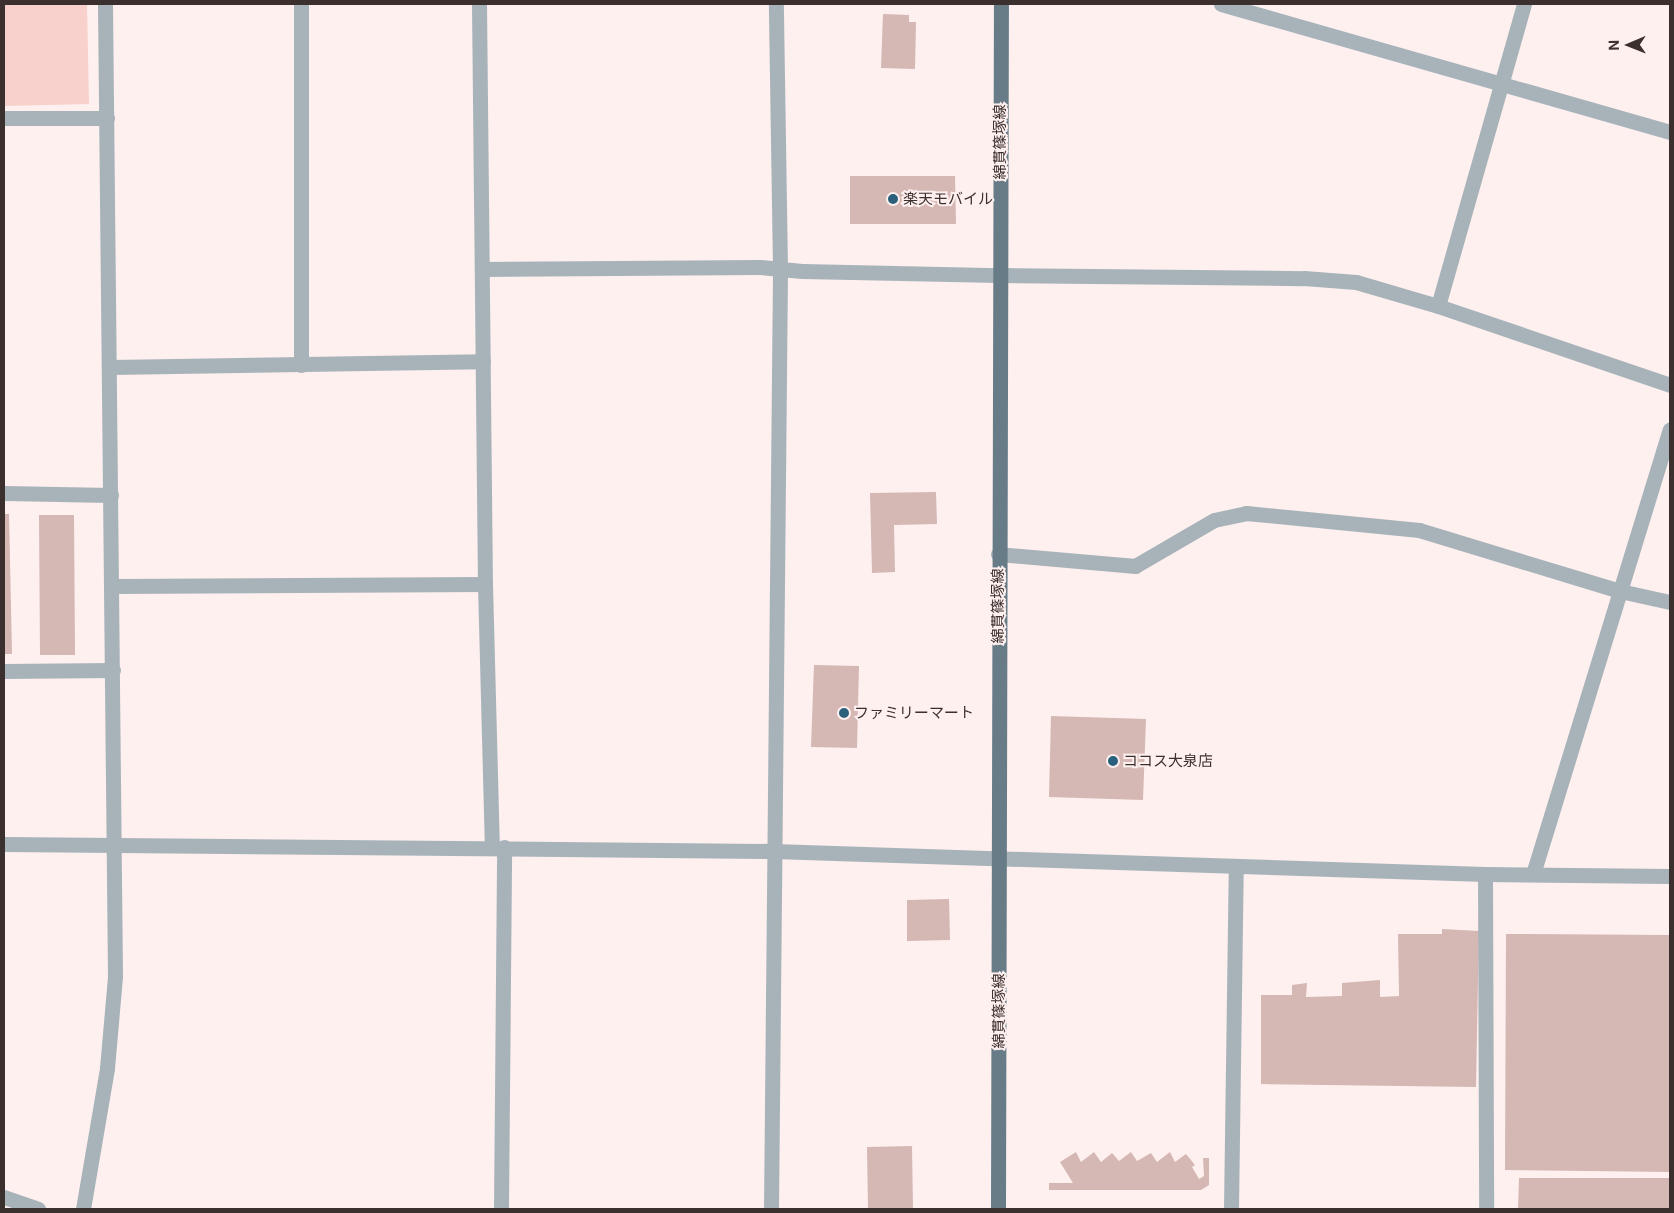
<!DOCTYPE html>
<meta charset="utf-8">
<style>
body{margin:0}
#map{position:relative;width:1674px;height:1213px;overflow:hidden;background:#fdf0ef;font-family:Inter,"Noto Sans JP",sans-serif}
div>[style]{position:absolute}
.green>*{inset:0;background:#f9d1cc}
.building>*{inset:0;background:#d5b7b4}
.minor>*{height:15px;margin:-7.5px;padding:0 7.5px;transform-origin:7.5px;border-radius:7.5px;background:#a8b3b9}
.major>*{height:15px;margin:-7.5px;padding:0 7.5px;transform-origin:7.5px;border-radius:7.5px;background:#687c88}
.dots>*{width:14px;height:14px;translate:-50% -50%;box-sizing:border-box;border:2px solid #fdf0ef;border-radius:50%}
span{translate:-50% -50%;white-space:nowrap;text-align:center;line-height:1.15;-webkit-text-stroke:4px #fdf0ef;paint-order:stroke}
.street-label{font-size:15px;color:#3c302f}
.poi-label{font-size:15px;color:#3c302f}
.left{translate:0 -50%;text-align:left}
.frame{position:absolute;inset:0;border:5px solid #3c302f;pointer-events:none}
.north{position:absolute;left:1604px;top:20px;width:50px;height:50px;-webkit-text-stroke:4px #fdf0ef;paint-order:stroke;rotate:269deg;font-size:14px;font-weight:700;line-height:20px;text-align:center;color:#3c302f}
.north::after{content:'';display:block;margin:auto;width:18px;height:22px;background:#3c302f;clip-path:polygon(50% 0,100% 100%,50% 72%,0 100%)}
</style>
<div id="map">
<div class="green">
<i style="clip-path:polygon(4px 4px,87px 4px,89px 104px,4px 106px)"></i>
</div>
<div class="building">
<i style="clip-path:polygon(883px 14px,909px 15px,909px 22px,916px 22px,915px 69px,881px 68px)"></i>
<i style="clip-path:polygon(850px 176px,955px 176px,956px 224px,850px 224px)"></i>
<i style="clip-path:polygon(936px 492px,937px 524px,894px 525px,895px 572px,872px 573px,870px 493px)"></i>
<i style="clip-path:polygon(4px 514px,9px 514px,12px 654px,4px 654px)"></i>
<i style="clip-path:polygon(39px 515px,74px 515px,75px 655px,40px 655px)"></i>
<i style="clip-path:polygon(814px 665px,859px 666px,857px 748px,811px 747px)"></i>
<i style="clip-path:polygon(1051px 716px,1146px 719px,1143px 800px,1049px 797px)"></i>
<i style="clip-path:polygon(949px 899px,950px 940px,907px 941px,907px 900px)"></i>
<i style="clip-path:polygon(1442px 929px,1479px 931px,1476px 1087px,1261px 1084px,1261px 995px,1292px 995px,1292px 985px,1307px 983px,1306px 997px,1342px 996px,1342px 983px,1380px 980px,1380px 997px,1399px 996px,1398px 934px,1442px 934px)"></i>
<i style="clip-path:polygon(1506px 934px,1670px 935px,1670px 1172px,1505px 1170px)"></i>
<i style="clip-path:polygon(912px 1146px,913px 1209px,868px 1209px,867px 1147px)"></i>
<i style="clip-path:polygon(1076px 1152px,1081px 1162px,1094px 1152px,1101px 1162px,1112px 1153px,1119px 1161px,1131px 1152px,1137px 1161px,1151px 1153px,1157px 1162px,1170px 1152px,1175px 1162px,1186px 1154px,1195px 1165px,1192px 1167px,1199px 1179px,1204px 1176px,1203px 1158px,1209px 1158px,1209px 1185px,1201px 1190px,1049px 1190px,1049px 1183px,1073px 1183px,1060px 1162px)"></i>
<i style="clip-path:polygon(1519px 1178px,1670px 1178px,1670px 1209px,1518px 1209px)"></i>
</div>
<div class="minor">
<i style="left:479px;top:4px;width:580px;rotate:89.41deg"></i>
<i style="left:485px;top:584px;width:263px;rotate:88.5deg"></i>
<i style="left:1221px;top:4px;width:467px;rotate:15.9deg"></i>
<i style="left:4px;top:118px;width:103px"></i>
<i style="left:483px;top:269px;width:277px;rotate:-0.4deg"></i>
<i style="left:760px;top:267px;width:42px;rotate:5.4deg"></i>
<i style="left:802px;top:271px;width:197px;rotate:1.2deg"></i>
<i style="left:999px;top:275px;width:305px;rotate:0.6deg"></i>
<i style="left:1304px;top:278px;width:52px;rotate:4.4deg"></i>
<i style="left:1356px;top:282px;width:85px;rotate:16.3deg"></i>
<i style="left:1438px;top:306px;width:245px;rotate:18.8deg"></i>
<i style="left:1438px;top:306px;width:314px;rotate:-74.1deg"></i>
<i style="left:301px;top:365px;width:361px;rotate:-90deg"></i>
<i style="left:110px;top:367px;width:373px;rotate:-0.9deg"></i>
<i style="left:4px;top:493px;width:107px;rotate:1.1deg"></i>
<i style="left:998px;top:554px;width:138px;rotate:5deg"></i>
<i style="left:1135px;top:566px;width:91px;rotate:-30.2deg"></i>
<i style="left:1214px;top:520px;width:33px;rotate:-12deg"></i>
<i style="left:1246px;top:513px;width:174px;rotate:5.6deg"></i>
<i style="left:1419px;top:530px;width:210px;rotate:16.9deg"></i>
<i style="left:1620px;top:591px;width:51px;rotate:12.4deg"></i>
<i style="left:113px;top:586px;width:372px;rotate:-0.3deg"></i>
<i style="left:4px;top:671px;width:109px;rotate:-0.5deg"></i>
<i style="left:4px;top:844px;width:769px;rotate:0.52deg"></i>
<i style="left:773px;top:851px;width:712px;rotate:1.85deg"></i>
<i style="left:1485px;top:874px;width:185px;rotate:0.6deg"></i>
<i style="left:1485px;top:874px;width:335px;rotate:89.8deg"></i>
<i style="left:1533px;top:874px;width:465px;rotate:-72.9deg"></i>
<i style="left:4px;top:1197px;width:36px;rotate:19deg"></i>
<i style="left:83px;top:1209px;width:143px;rotate:-80.3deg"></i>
<i style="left:107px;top:1068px;width:92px;rotate:-85deg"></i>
<i style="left:115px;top:976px;width:972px;rotate:-90.59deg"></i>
<i style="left:501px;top:1209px;width:362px;rotate:-89.5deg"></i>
<i style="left:771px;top:1209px;width:941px;rotate:-89.45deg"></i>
<i style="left:780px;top:268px;width:264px;rotate:-90.9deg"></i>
<i style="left:1231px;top:1209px;width:343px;rotate:-89.2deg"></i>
</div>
<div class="major">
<i style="left:998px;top:1209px;width:1205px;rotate:-89.86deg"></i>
</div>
<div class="dots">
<i style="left:893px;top:199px;background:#2b607c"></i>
<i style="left:844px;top:713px;background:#2b607c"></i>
<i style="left:1113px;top:761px;background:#2b607c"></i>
</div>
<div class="street-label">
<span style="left:1000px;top:142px;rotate:-90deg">綿貫篠塚線</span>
<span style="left:998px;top:606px;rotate:-90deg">綿貫篠塚線</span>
<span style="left:999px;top:1011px;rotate:-90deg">綿貫篠塚線</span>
</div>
<div class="poi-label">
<span class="left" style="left:903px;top:199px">楽天モバイル</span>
<span class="left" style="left:854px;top:713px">ファミリーマート</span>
<span class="left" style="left:1123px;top:761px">ココス大泉店</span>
</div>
<div class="frame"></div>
<div class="north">N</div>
</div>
